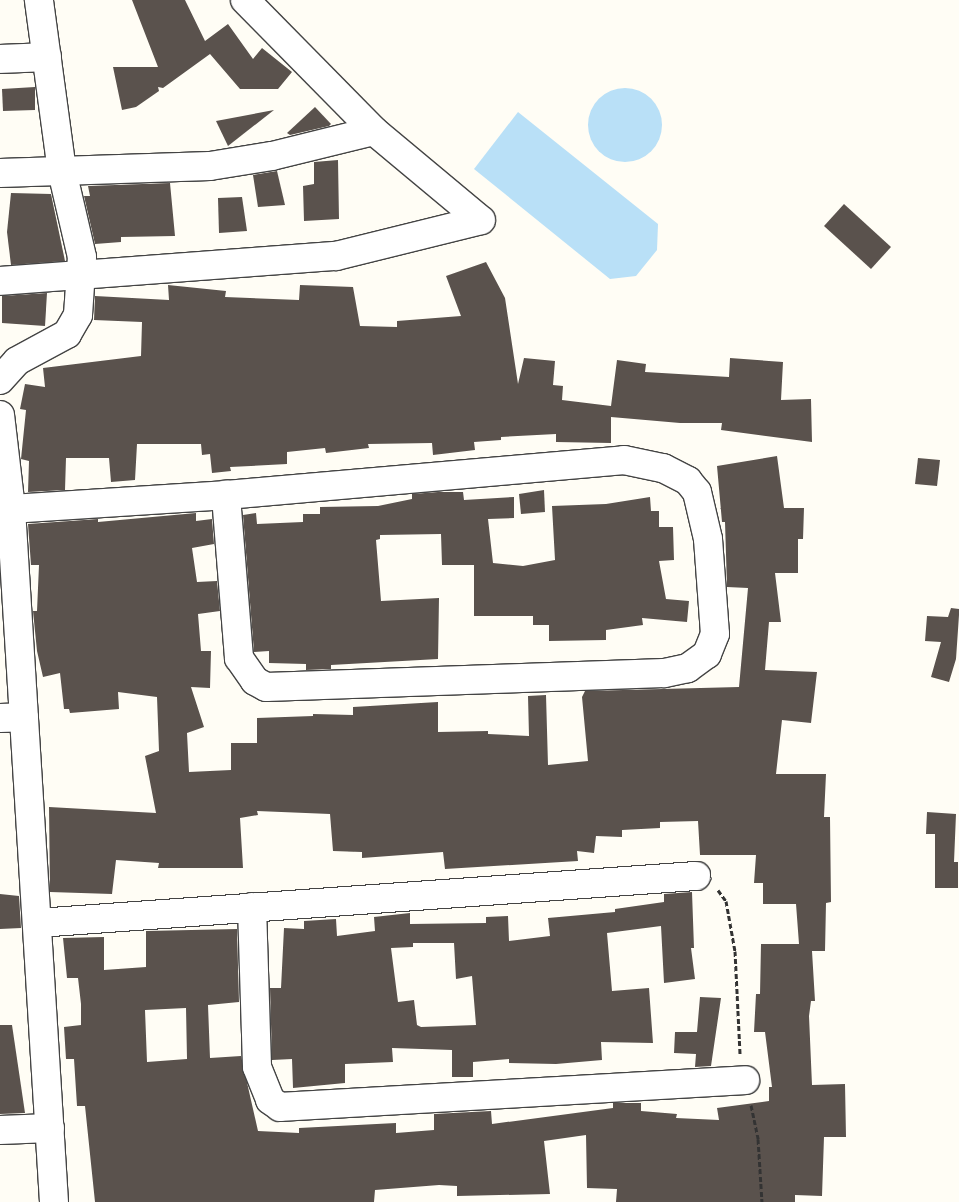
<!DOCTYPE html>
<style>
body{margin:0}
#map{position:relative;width:959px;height:1202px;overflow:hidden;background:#fffdf5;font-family:"Source Serif 4",serif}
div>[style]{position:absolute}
.water>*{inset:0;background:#b9e0f7}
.round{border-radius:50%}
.building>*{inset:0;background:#5a524d}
.path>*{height:3px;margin-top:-1.5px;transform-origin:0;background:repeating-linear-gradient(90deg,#333 0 5px,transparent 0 7.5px)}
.roads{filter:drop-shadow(1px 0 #444) drop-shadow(-1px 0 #444) drop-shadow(0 1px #444) drop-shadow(0 -1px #444)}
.minor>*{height:28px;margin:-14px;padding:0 14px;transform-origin:14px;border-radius:14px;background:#fff}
span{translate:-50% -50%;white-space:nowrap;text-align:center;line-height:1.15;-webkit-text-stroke:5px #fff;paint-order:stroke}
</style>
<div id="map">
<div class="water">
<i class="round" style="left:588px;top:88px;width:74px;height:74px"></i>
<i style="clip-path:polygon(518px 112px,658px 224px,657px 250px,636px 276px,610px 279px,474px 169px)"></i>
</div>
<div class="building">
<i style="clip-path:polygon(132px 0,185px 0,205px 41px,228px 24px,253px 59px,262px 48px,292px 72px,278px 89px,240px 89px,210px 54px,163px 88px,158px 87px,159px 91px,136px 107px,122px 110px,113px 67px,158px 67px)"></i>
<i style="clip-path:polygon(35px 87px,35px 110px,3px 111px,2px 89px)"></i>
<i style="clip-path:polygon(315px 107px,331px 124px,329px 126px,290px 135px,287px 133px)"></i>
<i style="clip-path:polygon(274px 110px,228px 146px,216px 121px)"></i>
<i style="clip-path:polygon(338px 160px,339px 219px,304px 221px,303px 186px,314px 184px,314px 162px)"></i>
<i style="clip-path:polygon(277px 171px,285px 205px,258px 207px,253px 175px)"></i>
<i style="clip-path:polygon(170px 183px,175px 236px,121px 237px,121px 242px,95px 244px,84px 196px,90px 196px,88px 186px)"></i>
<i style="clip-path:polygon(11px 193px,51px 194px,65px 261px,11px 265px,7px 232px)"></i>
<i style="clip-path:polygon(242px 197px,247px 231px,219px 233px,218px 198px)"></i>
<i style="clip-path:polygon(844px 204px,891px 247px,871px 269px,824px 226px)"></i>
<i style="clip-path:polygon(486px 262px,505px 298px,518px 384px,524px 358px,555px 361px,553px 385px,563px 386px,562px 400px,611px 406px,617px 360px,646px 364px,645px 372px,729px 377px,730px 358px,783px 362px,781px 400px,811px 399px,812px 442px,721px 430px,722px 423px,680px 423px,611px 417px,611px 443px,556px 442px,556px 434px,501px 437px,501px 440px,474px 442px,475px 450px,433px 455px,432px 443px,368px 444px,369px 448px,326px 453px,325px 448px,287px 452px,287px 464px,230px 467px,231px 471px,212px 473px,210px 454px,202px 455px,201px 444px,137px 444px,135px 480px,111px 482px,109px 458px,66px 458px,65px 490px,28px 492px,29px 461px,21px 459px,26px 410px,20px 409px,25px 384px,45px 387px,43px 368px,141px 356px,142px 322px,94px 320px,95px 296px,169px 300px,168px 285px,226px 291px,225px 297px,299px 300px,300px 285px,353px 287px,360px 326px,397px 327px,397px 321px,461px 316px,446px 276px)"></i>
<i style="clip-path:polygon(47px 293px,45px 326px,2px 323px,2px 296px)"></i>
<i style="clip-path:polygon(evenodd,777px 456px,784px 508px,804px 508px,803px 539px,798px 539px,798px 573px,775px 573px,781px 622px,769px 622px,765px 670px,817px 672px,811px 723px,782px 720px,776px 774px,826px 774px,824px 817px,830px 817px,831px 902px,826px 903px,825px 951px,812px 951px,815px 1001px,811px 1001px,809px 1016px,812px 1085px,845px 1084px,846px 1137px,824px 1137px,822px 1196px,795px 1195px,795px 1202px,616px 1202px,617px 1189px,587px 1188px,586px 1135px,544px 1141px,550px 1194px,457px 1196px,457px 1186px,439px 1185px,375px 1190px,374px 1202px,95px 1202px,85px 1106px,77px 1106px,74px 1059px,66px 1059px,64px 1027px,81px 1025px,81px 1004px,78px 978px,67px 978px,63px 938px,104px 937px,104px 970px,146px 967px,146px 931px,237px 929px,239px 1002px,208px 1005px,210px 1058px,241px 1056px,258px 1131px,299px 1133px,299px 1128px,396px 1123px,396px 1133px,434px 1130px,434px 1114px,491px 1111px,492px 1124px,613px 1108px,613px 1103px,641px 1103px,641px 1111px,677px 1114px,676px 1118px,719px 1120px,717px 1108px,769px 1101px,769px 1087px,772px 1087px,765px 1032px,754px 1032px,756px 994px,760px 994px,761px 944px,799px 944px,796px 904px,763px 904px,763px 883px,754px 883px,756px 855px,700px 855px,698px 821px,660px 822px,660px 828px,622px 830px,622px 837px,596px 836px,594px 853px,577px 851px,578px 861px,445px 869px,443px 852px,362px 858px,362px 852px,333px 851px,330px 814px,257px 811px,258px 815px,240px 818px,243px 868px,158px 868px,159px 863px,116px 860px,112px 894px,50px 892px,49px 807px,156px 813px,145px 756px,159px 751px,157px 697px,118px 692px,119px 709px,70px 713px,69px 709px,64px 709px,60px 673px,43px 677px,37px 651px,33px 611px,37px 611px,39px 565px,31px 565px,28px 524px,98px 519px,98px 522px,196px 513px,196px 521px,212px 519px,214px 544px,192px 548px,197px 582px,217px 581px,220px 611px,198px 614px,201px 651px,211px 651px,210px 688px,191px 687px,204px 727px,187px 733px,189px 772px,231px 770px,231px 743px,257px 743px,257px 718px,313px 716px,313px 714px,353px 715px,353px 707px,438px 702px,438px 732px,488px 731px,488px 734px,529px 736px,528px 696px,546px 695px,548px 765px,588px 761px,582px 697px,585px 691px,739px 687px,748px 588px,727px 587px,725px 522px,722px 522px,717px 466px,777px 456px,186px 1008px,187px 1059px,147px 1062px,145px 1010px,186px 1008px)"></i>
<i style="clip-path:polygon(918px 458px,940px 460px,937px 486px,915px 484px)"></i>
<i style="clip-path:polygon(544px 490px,545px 512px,521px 514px,519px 494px)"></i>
<i style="clip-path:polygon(438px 492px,463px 492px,464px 500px,514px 497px,514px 518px,488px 519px,493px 563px,523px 566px,555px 560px,552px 506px,606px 504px,650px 497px,651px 511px,659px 511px,659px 527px,673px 527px,674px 560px,659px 561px,666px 599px,689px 601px,687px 622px,642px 618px,643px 625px,606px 630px,606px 640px,549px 641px,549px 625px,533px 625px,533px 616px,474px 616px,474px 565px,442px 565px,441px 534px,380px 535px,380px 539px,376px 540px,381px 601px,439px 598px,438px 659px,331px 665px,331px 669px,306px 670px,306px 664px,269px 663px,269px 651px,254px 652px,243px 515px,256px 513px,257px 524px,303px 522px,303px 514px,320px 514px,320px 507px,378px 506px,412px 499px,412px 494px)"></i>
<i style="clip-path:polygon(951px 608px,959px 609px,959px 615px,956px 659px,949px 682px,931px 677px,941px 642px,925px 641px,927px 616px,948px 617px)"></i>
<i style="clip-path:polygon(927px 812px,956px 814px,954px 862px,958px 862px,958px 888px,935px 888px,935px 834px,926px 834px)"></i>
<i style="clip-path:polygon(evenodd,692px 892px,694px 948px,691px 948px,695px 979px,664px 983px,661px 926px,607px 933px,612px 991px,649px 988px,653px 1043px,601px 1042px,602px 1060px,556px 1064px,509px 1063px,509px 1059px,473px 1062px,473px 1077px,452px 1077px,452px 1050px,392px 1048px,393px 1062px,345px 1064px,345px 1083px,293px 1088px,292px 1059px,272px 1060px,270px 988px,281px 988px,284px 928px,304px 929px,304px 921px,336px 919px,337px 936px,375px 931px,374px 917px,410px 913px,410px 924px,486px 923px,486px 917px,508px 916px,509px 941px,550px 936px,548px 918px,615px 912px,615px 909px,664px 902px,664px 894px,692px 892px,413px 943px,454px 943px,456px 979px,472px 976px,476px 1025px,421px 1027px,417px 1025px,414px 1000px,398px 1002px,391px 948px,413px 947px,413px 943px)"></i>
<i style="clip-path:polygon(0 894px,19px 896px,21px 928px,0 929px)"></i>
<i style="clip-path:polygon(700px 997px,721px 998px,711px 1066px,695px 1067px,696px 1054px,674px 1053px,675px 1032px,697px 1032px)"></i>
<i style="clip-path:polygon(0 1025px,12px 1025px,25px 1113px,0 1114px)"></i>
</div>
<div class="path">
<i style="left:718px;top:890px;width:14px;rotate:54deg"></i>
<i style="left:726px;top:901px;width:51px;rotate:79.8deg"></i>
<i style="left:735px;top:951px;width:104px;rotate:87.2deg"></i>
<i style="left:751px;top:1105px;width:35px;rotate:78deg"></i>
<i style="left:758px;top:1139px;width:63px;rotate:86.4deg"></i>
</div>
<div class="roads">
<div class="minor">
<i style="left:245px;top:0;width:184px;rotate:45.4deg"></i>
<i style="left:374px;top:131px;width:139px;rotate:39.8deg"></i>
<i style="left:0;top:59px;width:47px;rotate:-2.4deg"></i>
<i style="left:0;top:173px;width:210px;rotate:-1.9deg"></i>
<i style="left:210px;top:166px;width:63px;rotate:-9.2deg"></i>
<i style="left:272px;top:156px;width:105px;rotate:-13.8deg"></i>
<i style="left:0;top:281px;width:337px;rotate:-4.3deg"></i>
<i style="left:336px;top:256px;width:149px;rotate:-13.9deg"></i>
<i style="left:0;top:380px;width:25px;rotate:-48deg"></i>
<i style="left:17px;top:361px;width:57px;rotate:-28.4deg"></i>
<i style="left:67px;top:334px;width:22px;rotate:-60deg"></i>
<i style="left:78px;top:315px;width:58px;rotate:-86.1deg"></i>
<i style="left:82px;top:257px;width:88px;rotate:-103.1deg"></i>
<i style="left:62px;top:171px;width:173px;rotate:-97.7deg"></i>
<i style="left:0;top:415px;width:95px;rotate:83.3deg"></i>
<i style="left:11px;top:509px;width:694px;rotate:86.45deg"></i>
<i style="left:11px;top:509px;width:215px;rotate:-3.7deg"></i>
<i style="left:226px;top:495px;width:400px;rotate:-5deg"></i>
<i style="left:624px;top:460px;width:40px;rotate:12deg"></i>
<i style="left:663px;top:468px;width:28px;rotate:27deg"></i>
<i style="left:688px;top:481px;width:14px;rotate:51deg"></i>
<i style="left:697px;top:492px;width:48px;rotate:76.8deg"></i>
<i style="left:708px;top:539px;width:95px;rotate:85.8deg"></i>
<i style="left:715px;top:634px;width:22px;rotate:112deg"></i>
<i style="left:707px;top:654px;width:24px;rotate:144deg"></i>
<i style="left:688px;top:668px;width:25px;rotate:168deg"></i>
<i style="left:664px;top:673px;width:398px;rotate:178deg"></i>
<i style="left:266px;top:687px;width:13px;rotate:-151deg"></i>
<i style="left:255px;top:681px;width:28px;rotate:-125deg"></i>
<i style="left:239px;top:658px;width:164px;rotate:-94.6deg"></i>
<i style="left:0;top:718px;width:24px;rotate:-2deg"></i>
<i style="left:252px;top:907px;width:160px;rotate:88.2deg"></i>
<i style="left:257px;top:1067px;width:35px;rotate:68deg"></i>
<i style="left:270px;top:1100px;width:12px;rotate:35deg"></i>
<i style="left:280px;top:1107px;width:466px;rotate:-3.3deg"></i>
<i style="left:38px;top:923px;width:660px;rotate:-4.09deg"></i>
<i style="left:0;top:1130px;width:50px;rotate:-2.3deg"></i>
</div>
</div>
</div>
